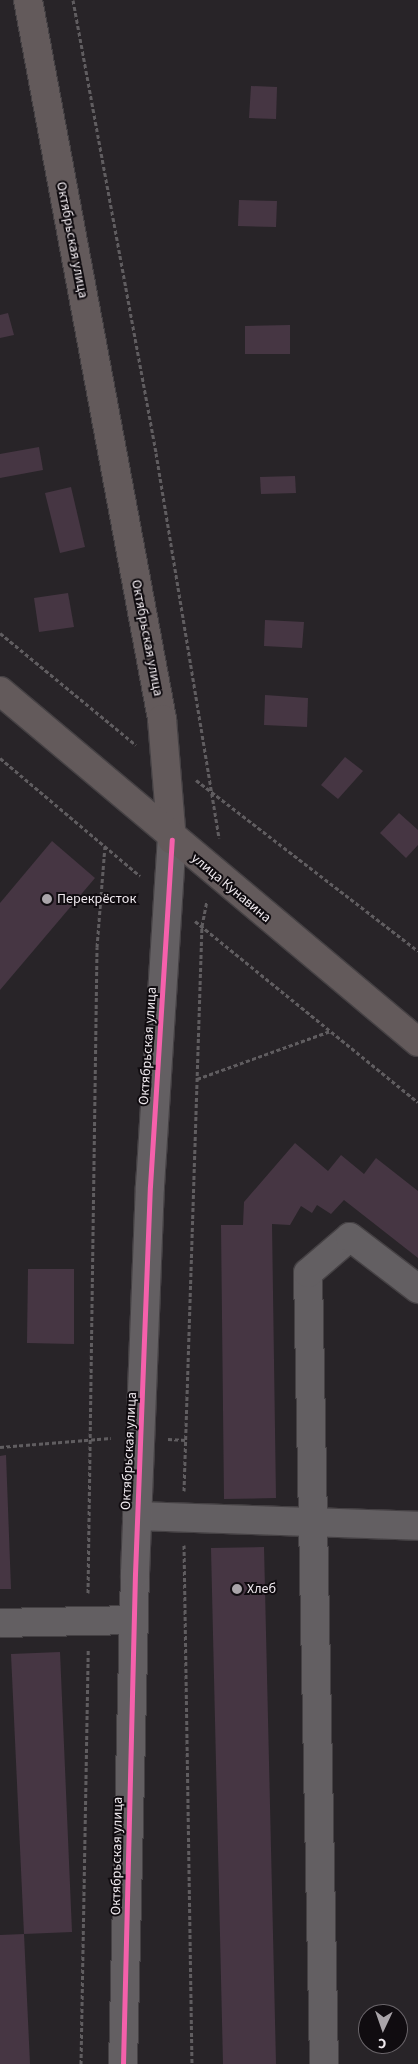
<!DOCTYPE html>
<meta charset="utf-8">
<style>
body{margin:0}
#map{position:relative;width:418px;height:2064px;overflow:hidden;background:#282428;font-family:"Source Sans 3",sans-serif}
div>[style]{position:absolute}
.building>*{inset:0;background:#463643}
.path>*{height:3px;margin-top:-1.5px;transform-origin:0;background:repeating-linear-gradient(90deg,#605d60 0 4px,transparent 0 6.5px)}
.roads{filter:drop-shadow(1px 0 #454144) drop-shadow(-1px 0 #454144) drop-shadow(0 1px #454144) drop-shadow(0 -1px #454144)}
.minor>*{height:28px;margin:-14px;padding:0 14px;transform-origin:14px;border-radius:14px;background:#635f62}
.major>*{height:28px;margin:-14px;padding:0 14px;transform-origin:14px;border-radius:14px;background:#635a5b}
.cycleway>*{height:5px;margin:-2.5px;padding:0 2.5px;transform-origin:2.5px;border-radius:2.5px;background:#f560ab}
.dots>*{width:14px;height:14px;translate:-50% -50%;box-sizing:border-box;border:2px solid #100c10;border-radius:50%}
span{translate:-50% -50%;white-space:nowrap;text-align:center;line-height:1.15;-webkit-text-stroke:4px #100c10;paint-order:stroke}
.street-label{font-size:14px;color:#efe9ee}
.poi-label{font-size:14px;color:#efe9ee}
.left{translate:0 -50%;text-align:left}
.north{position:absolute;left:358px;top:2004px;width:50px;height:50px;box-sizing:border-box;background:#100c10;border:1px solid #696469;border-radius:50%;rotate:183deg;font-size:14px;font-weight:700;line-height:20px;text-align:center;color:#efe9ee}
.north::after{content:'';display:block;margin:auto;width:18px;height:22px;background:#a9a4a9;clip-path:polygon(50% 0,100% 100%,50% 72%,0 100%)}
</style>
<div id="map">
<div class="building">
<i style="clip-path:polygon(251px 86px,277px 87px,276px 119px,249px 118px)"></i>
<i style="clip-path:polygon(239px 200px,277px 201px,276px 227px,238px 226px)"></i>
<i style="clip-path:polygon(8px 313px,14px 335px,0 338px,0 315px)"></i>
<i style="clip-path:polygon(290px 325px,290px 354px,245px 354px,245px 326px)"></i>
<i style="clip-path:polygon(39px 447px,43px 470px,0 478px,0 454px)"></i>
<i style="clip-path:polygon(295px 476px,296px 493px,261px 494px,260px 477px)"></i>
<i style="clip-path:polygon(71px 487px,85px 547px,60px 553px,45px 493px)"></i>
<i style="clip-path:polygon(68px 593px,74px 627px,39px 632px,34px 598px)"></i>
<i style="clip-path:polygon(265px 620px,304px 622px,302px 648px,264px 646px)"></i>
<i style="clip-path:polygon(265px 695px,308px 698px,307px 727px,264px 725px)"></i>
<i style="clip-path:polygon(345px 757px,363px 771px,338px 799px,321px 785px)"></i>
<i style="clip-path:polygon(399px 813px,418px 830px,418px 845px,406px 858px,380px 833px)"></i>
<i style="clip-path:polygon(52px 841px,95px 878px,0 990px,0 903px)"></i>
<i style="clip-path:polygon(295px 1143px,328px 1171px,341px 1155px,364px 1174px,376px 1158px,418px 1191px,418px 1258px,344px 1200px,331px 1214px,317px 1205px,312px 1213px,301px 1206px,290px 1225px,272px 1224px,276px 1498px,224px 1499px,221px 1225px,243px 1225px,244px 1202px)"></i>
<i style="clip-path:polygon(28px 1269px,74px 1269px,74px 1344px,27px 1343px)"></i>
<i style="clip-path:polygon(6px 1455px,11px 1589px,0 1589px,0 1456px)"></i>
<i style="clip-path:polygon(264px 1547px,276px 2064px,223px 2064px,211px 1548px)"></i>
<i style="clip-path:polygon(60px 1652px,72px 1932px,24px 1934px,11px 1654px)"></i>
<i style="clip-path:polygon(24px 1934px,30px 2064px,0 2064px,0 1935px)"></i>
</div>
<div class="path">
<i style="left:73px;top:0;width:461px;rotate:79.6deg"></i>
<i style="left:156px;top:453px;width:390px;rotate:80.7deg"></i>
<i style="left:0;top:633px;width:176px;rotate:39.5deg"></i>
<i style="left:0;top:758px;width:183px;rotate:40.1deg"></i>
<i style="left:196px;top:780px;width:280px;rotate:37.6deg"></i>
<i style="left:195px;top:921px;width:287px;rotate:39.1deg"></i>
<i style="left:197px;top:1079px;width:141px;rotate:-19.8deg"></i>
<i style="left:168px;top:1439px;width:18px;rotate:3deg"></i>
<i style="left:0;top:1447px;width:111px;rotate:-4.6deg"></i>
<i style="left:184px;top:1491px;width:565px;rotate:-88.18deg"></i>
<i style="left:202px;top:926px;width:26px;rotate:-79deg"></i>
<i style="left:184px;top:1545px;width:519px;rotate:89.12deg"></i>
<i style="left:88px;top:1593px;width:646px;rotate:-89.2deg"></i>
<i style="left:97px;top:947px;width:101px;rotate:-85.5deg"></i>
<i style="left:81px;top:2064px;width:415px;rotate:-89deg"></i>
</div>
<div class="roads">
<div class="minor">
<i style="left:137px;top:1516px;width:281px;rotate:2deg"></i>
<i style="left:0;top:1623px;width:133px;rotate:-1.3deg"></i>
<i style="left:123px;top:2064px;width:490px;rotate:-88.6deg"></i>
<i style="left:135px;top:1574px;width:388px;rotate:-87.8deg"></i>
<i style="left:150px;top:1186px;width:347px;rotate:-86.4deg"></i>
<i style="left:324px;top:2064px;width:791px;rotate:-91.16deg"></i>
<i style="left:308px;top:1273px;width:55px;rotate:-40.6deg"></i>
<i style="left:350px;top:1237px;width:86px;rotate:37.4deg"></i>
</div>
<div class="major">
<i style="left:28px;top:0;width:731px;rotate:79.44deg"></i>
<i style="left:162px;top:719px;width:121px;rotate:85.3deg"></i>
<i style="left:0;top:691px;width:546px;rotate:40.02deg"></i>
</div>
</div>
<div class="cycleway">
<i style="left:123px;top:2064px;width:490px;rotate:-88.6deg"></i>
<i style="left:135px;top:1574px;width:388px;rotate:-87.8deg"></i>
<i style="left:150px;top:1186px;width:347px;rotate:-86.4deg"></i>
</div>
<div class="dots">
<i style="left:47px;top:899px;background:#a9a4a9"></i>
<i style="left:237px;top:1589px;background:#a9a4a9"></i>
</div>
<div class="street-label">
<span style="left:72px;top:240px;rotate:79deg">Октябрьская улица</span>
<span style="left:147px;top:638px;rotate:79deg">Октябрьская улица</span>
<span style="left:231px;top:888px;rotate:40deg">улица Кунавина</span>
<span style="left:148px;top:1046px;rotate:-86deg">Октябрьская улица</span>
<span style="left:129px;top:1451px;rotate:-87deg">Октябрьская улица</span>
<span style="left:117px;top:1856px;rotate:-89deg">Октябрьская улица</span>
</div>
<div class="poi-label">
<span class="left" style="left:57px;top:899px">Перекрёсток</span>
<span class="left" style="left:247px;top:1589px">Хлеб</span>
</div>
<div class="north">С</div>
</div>
